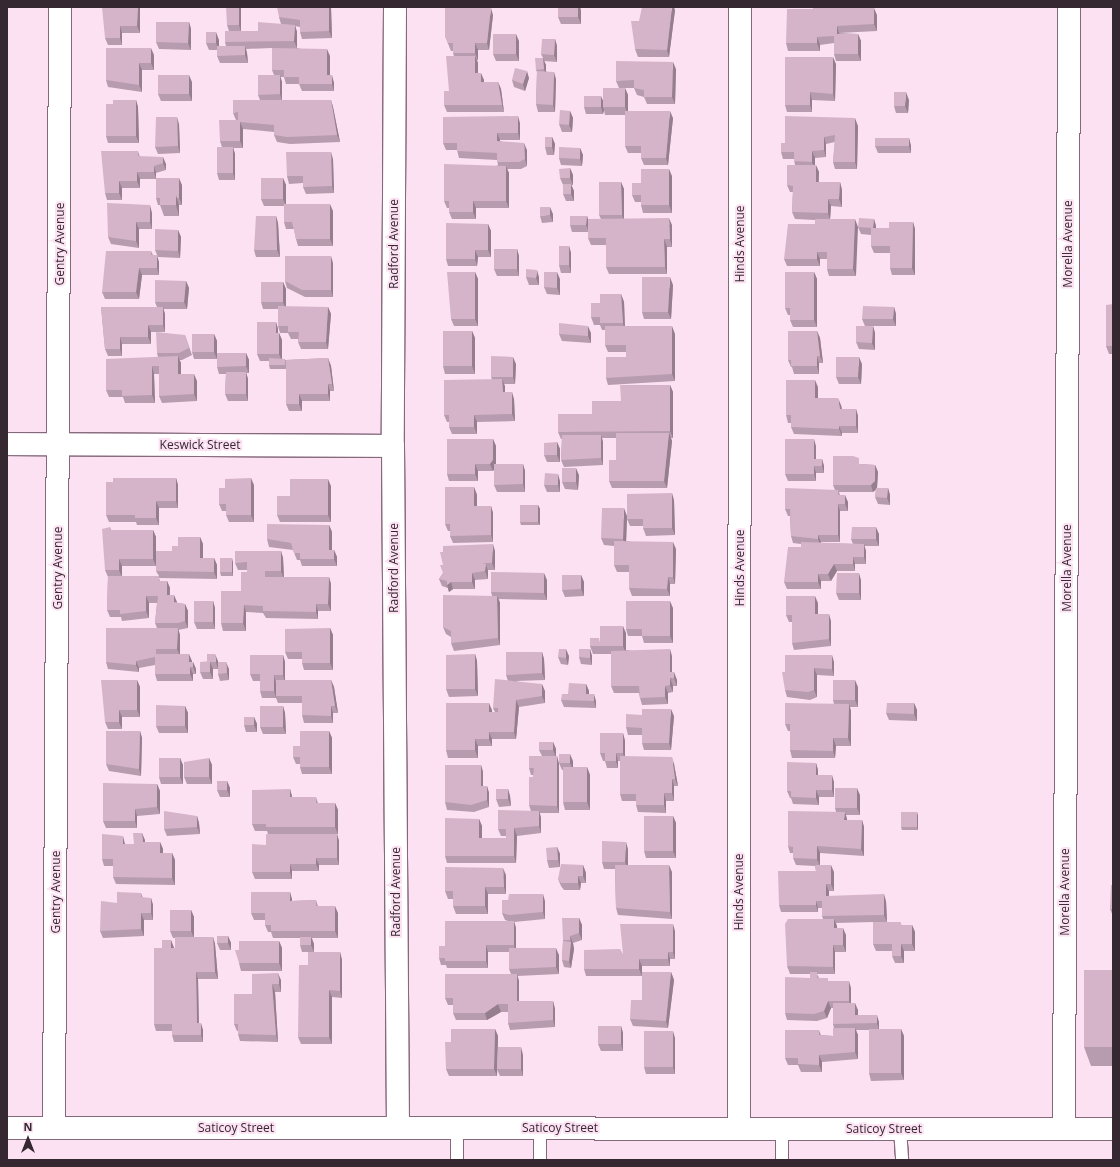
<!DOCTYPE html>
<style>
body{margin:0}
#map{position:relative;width:1120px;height:1167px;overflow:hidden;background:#fce1f3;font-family:"Open Sans",sans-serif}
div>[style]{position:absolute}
.roads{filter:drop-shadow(1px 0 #86687c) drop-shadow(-1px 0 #86687c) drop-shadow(0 1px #86687c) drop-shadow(0 -1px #86687c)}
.service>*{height:12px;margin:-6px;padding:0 6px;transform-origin:6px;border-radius:6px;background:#fff}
.minor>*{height:22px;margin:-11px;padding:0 11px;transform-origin:11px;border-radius:11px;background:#fff}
.secondary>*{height:22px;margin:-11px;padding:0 11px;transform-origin:11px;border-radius:11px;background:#fff}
.wall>*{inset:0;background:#b79bae}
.shaded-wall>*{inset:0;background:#957e8d}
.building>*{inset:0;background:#d5b4ca}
span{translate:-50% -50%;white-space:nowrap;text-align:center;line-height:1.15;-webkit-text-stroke:4px #fce1f3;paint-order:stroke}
.street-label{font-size:12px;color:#352831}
.frame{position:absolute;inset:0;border:8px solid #352831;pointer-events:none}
.north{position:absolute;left:8px;top:1119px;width:40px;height:40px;-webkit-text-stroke:3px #fce1f3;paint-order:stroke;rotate:0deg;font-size:11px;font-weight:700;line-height:16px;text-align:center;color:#352831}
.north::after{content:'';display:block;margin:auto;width:14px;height:18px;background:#352831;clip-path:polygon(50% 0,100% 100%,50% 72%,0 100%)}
</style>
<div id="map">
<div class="roads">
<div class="service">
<i style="left:457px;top:1128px;width:32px;rotate:90deg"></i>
<i style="left:540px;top:1128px;width:32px;rotate:90deg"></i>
<i style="left:782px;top:1128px;width:32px;rotate:90deg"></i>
<i style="left:900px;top:1129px;width:31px;rotate:86deg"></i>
</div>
<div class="minor">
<i style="left:395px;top:7px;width:439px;rotate:90.3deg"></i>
<i style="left:393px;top:446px;width:682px;rotate:89.58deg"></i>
<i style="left:7px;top:444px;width:386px;rotate:0.3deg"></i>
<i style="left:54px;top:1128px;width:1121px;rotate:-89.69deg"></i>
<i style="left:739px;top:1128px;width:1121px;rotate:-89.95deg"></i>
<i style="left:1064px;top:1129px;width:1122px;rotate:-89.74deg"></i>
</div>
<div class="secondary">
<i style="left:7px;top:1128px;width:1106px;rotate:0.05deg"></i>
</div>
</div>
<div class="wall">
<i style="clip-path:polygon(140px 7px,140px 33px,122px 33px,122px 45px,108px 45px,105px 38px)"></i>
<i style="clip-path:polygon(241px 7px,241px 31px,258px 31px,281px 24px,279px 17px,331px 7px,332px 38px,302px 39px,300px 32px,300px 27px,295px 26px,297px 32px,297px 48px,330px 56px,330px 75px,334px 83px,334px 91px,302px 91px,299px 84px,286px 84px,284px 77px,280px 77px,282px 82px,282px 100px,331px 100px,333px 107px,340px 142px,290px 144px,277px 142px,274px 135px,274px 132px,243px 129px,243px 148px,233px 148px,235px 154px,235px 180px,219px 180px,217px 173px,222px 147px,220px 141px,236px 120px,233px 113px,260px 100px,258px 95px,274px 75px,272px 70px,272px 48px,246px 49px,247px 53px,248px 63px,220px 63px,217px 56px,217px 50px,209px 50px,206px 43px,219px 40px,219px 46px,226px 46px,225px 42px,229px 31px,227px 25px)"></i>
<i style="clip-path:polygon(558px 7px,580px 7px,581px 11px,581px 24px,561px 24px,558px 17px)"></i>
<i style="clip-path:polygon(603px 7px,625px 7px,625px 8px,603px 8px)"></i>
<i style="clip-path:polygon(813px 9px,877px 15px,877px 31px,839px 33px,858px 34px,861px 41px,861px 61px,836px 61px,834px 54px,834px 43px,820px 45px,820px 51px,788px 51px,786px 43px)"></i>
<i style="clip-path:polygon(675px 10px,669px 57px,638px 57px,635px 49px,639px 21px)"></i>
<i style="clip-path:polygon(493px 15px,489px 50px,478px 50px,478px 60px,477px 60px,478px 63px,478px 73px,484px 80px,484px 82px,498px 82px,501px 89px,504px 112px,447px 112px,444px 105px,449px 91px,454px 56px,453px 53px,453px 51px,451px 51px,445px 36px)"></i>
<i style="clip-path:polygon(189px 22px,191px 29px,191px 50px,159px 49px,156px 42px)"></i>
<i style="clip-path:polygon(555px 39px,557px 46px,557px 62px,544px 61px,546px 65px,546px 71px,556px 79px,555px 112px,538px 112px,536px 104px,537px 72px,536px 70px,543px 58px,541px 54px)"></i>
<i style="clip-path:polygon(519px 41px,519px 61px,496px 61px,493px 54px)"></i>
<i style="clip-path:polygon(154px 55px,154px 70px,142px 70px,142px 92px,108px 87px,106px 80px)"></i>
<i style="clip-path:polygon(836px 64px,835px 101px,812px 100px,812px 112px,787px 112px,785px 105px)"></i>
<i style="clip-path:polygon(676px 69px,675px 104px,647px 104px,644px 97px,637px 95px,634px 88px,625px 88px,628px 95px,628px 111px,673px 118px,668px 165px,644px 165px,641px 158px,641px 153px,628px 153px,625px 146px,625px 115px,605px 115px,604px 110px,603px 114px,586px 114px,584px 107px,603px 100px,619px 88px,616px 81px)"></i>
<i style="clip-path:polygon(529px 78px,525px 91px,514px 87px,512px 80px)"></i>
<i style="clip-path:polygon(192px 82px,192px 101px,161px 101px,158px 94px)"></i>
<i style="clip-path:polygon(136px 100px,138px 107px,139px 143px,108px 143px,106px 136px)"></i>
<i style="clip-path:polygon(909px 100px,908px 113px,896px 113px,894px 106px)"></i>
<i style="clip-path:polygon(570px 111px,573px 118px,572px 132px,562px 132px,559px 124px)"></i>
<i style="clip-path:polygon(520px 123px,520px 140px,500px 140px,500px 141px,527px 150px,527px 166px,521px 169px,507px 169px,509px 173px,509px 208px,476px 208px,476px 219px,452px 219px,449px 212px,449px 208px,447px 208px,444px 201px,498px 165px,497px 160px,459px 158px,457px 150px,446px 150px,443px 143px)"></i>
<i style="clip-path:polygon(179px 124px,180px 153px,158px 154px,155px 147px)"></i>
<i style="clip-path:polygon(858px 126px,857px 169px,835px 169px,833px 162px,835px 142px,826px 144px,826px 157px,815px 158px,815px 165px,819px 172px,819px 182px,840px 182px,842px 190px,842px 207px,831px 206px,830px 219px,855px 219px,856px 276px,829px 276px,827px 269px,827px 259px,820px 259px,820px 266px,787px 266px,784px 259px,815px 224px,815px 220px,795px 219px,792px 212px,793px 192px,790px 192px,787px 185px,795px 165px,794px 159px,783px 159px,781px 152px,785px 143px)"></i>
<i style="clip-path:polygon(552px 137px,555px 144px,554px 155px,547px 155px,545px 147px)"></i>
<i style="clip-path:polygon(909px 138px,911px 146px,911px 153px,878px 153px,875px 146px)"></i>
<i style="clip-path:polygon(580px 148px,583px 155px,582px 166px,561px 165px,559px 158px)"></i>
<i style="clip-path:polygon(138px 151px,140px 157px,166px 164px,166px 170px,156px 173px,156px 178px,182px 185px,182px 205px,179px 205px,179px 216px,164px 216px,160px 205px,158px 205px,156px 198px,156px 179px,140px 179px,140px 188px,122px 188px,122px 200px,107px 200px,105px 193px)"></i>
<i style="clip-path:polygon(333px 159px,334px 193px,306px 194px,303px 187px,303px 183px,289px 184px,287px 176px)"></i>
<i style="clip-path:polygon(570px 168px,573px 175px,573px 185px,571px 185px,574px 191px,574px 201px,566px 201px,563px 194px,563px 185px,560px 178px)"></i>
<i style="clip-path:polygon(672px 176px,672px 213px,643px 213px,641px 205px,641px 202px,635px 202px,632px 195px,641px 183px)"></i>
<i style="clip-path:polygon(283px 178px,286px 185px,286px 204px,333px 211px,333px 246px,298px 246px,296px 239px,294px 229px,286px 229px,284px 222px,284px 206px,264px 206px,261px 199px)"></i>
<i style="clip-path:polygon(621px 182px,624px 189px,624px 219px,672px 225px,672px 247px,667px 247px,667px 274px,609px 274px,606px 267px,606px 245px,591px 245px,588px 238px,588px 232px,572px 232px,570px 225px,587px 216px,588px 219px,601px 219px,599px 215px)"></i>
<i style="clip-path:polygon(152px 213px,152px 229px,139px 229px,139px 248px,111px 244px,108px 237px)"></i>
<i style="clip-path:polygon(553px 214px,553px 222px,542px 223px,540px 216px)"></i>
<i style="clip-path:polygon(276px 216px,278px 223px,280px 257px,256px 257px,254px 250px)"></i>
<i style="clip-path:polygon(874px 219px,876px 226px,876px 228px,889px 228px,913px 222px,915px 229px,915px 275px,892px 275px,890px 268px,890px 253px,874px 253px,871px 246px,871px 235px,861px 234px,858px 227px)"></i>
<i style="clip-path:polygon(488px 224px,491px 231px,491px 257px,478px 257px,477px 266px,448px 266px,446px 259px)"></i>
<i style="clip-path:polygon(178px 230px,181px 237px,180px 258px,158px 257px,155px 250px)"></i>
<i style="clip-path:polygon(569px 246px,571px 253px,571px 273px,561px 273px,559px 265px)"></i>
<i style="clip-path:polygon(517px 249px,519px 256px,519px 276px,497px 276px,494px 269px)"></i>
<i style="clip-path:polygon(151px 251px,153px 255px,159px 262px,159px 275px,142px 275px,139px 299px,105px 299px,102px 292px)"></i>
<i style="clip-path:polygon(333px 263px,333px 297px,305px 297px,287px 288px,285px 281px)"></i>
<i style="clip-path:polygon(475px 272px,478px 279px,478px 326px,454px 326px,451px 319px)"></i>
<i style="clip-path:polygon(814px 272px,817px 279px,817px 327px,793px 327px,790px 320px,790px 315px,788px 315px,785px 308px)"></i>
<i style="clip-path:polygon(526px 277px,539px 277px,539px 285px,529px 285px)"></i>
<i style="clip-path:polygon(560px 279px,560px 295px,547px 294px,544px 287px)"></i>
<i style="clip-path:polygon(186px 281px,189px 288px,187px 309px,163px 309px,165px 314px,165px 332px,151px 332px,151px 344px,122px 344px,122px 356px,108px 356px,105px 349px,101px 307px,157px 307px,155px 302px)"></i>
<i style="clip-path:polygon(283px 282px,286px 289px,286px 307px,328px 307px,331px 314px,328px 349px,301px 349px,298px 342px,298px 339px,291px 339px,288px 333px,280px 333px,278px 326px,278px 309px,263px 309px,261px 302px)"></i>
<i style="clip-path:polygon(673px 285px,671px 319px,644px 319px,642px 312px)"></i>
<i style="clip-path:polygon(621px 294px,624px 302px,625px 326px,675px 334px,675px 381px,608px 385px,606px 378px,626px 357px,626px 352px,608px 352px,605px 345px,605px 330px,602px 330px,600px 325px,594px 325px,591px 317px,600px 303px)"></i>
<i style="clip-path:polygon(1113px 304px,1113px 354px,1109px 354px,1106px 346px)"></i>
<i style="clip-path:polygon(894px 307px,896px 314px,896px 326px,865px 326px,862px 319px)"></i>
<i style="clip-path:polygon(276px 322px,278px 329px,278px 333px,279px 333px,282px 340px,282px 359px,286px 360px,328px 358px,331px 366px,334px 391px,330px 391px,330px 401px,302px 401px,302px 411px,289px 411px,286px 404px,286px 369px,270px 369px,269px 365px,269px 361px,260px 361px,257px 354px)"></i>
<i style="clip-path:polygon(873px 326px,875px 333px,875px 350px,859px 349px,856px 342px)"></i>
<i style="clip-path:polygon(472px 331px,475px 338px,475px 374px,445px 374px,443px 366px)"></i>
<i style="clip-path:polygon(817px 331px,820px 338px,823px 363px,819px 363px,819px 374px,794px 374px,792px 367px,791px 367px,788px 360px)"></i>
<i style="clip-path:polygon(591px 333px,591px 343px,562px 341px,559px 334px)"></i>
<i style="clip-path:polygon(214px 334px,217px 341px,217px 353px,246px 353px,249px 360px,249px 373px,246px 373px,248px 379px,248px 401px,228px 401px,225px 394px,226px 374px,219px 374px,217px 367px,217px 359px,194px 359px,192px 352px)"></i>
<i style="clip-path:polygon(185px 335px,192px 355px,182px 360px,179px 360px,181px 363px,181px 374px,197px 381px,197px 401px,162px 403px,159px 396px,159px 374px,154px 374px,155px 403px,125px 403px,123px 397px,109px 397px,106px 390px,158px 357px,157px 353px)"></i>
<i style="clip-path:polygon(516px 364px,515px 384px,504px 384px,505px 392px,514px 399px,515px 421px,477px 422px,477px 434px,452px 434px,449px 427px,449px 422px,447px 422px,444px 415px,492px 379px,491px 377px)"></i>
<i style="clip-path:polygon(862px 364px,861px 384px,839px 384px,836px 377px)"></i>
<i style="clip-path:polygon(670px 385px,673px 392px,673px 438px,671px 438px,672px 441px,667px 488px,612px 488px,609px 481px,616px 460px,616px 438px,602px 438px,603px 442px,603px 465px,564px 467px,561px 460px,562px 439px,561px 439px,558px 432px,592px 414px,621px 401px)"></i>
<i style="clip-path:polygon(818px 387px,818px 398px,841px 405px,842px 409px,856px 409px,858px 416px,858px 433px,842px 433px,842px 436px,794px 434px,791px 427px,791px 423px,788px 423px,786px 415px)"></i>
<i style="clip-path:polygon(493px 439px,496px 446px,496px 464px,523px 464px,525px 471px,525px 492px,497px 492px,494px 485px,494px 469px,493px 471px,478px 471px,478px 481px,449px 481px,447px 474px)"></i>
<i style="clip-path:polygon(557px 442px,560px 449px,560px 462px,547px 462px,544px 455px)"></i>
<i style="clip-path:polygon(816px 446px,816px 459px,822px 459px,824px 466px,824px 473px,816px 473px,816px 481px,788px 481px,785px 474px)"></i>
<i style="clip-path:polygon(861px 464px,875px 465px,878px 472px,877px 488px,888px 488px,890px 495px,890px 505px,878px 504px,875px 497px,876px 490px,873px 492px,839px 492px,840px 495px,848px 502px,848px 511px,840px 511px,840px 542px,821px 542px,821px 543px,853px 544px,851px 539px,879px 534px,879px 546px,864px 546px,866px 551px,866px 564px,855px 564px,855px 571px,837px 571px,831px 581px,821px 581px,821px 589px,787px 589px,784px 582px,801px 547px,801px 544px,793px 543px,791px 536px,790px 516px,788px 516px,785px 509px,835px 490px,833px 485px)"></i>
<i style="clip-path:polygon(579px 475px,578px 490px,565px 489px,562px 482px)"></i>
<i style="clip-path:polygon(176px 478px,178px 485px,178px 508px,159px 508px,159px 525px,137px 525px,136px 522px,109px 522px,106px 515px,113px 482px)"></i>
<i style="clip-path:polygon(560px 481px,560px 492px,547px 492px,544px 485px)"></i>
<i style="clip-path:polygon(254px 485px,254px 522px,229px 522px,226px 515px,226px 511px,222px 511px,219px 504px,225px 488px)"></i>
<i style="clip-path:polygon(331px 486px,331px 522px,280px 522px,277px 515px,290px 496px)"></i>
<i style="clip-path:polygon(474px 487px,477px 495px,477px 506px,491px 506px,493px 513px,493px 542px,453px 543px,450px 536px,450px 531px,448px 531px,445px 524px)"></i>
<i style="clip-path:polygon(674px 500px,675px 535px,646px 536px,643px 528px,643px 526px,630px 526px,627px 519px)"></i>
<i style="clip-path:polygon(538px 505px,540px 509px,540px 525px,521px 525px,520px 522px)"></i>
<i style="clip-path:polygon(627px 516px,626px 541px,676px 549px,675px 584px,670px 584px,670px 596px,632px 596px,629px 588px,629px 572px,617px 572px,614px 565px,614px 546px,604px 545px,601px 538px)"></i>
<i style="clip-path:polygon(329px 525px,332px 532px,332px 550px,334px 550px,337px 557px,337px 566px,302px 566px,300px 560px,297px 560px,293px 550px,269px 547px,267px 539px)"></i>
<i style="clip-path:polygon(110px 527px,111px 530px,153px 530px,156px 537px,156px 566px,122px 566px,122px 576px,159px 576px,156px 571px,172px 551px,178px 546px,200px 537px,203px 544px,203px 558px,214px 558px,217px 565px,217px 579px,159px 578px,160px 581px,167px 581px,170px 588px,170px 595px,177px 603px,185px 604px,188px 611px,188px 628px,178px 630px,180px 635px,180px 654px,192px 662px,193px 662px,196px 669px,196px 674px,193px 674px,193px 681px,157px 681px,155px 674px,155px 665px,139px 668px,139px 672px,108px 669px,106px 662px,157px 628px,155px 623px,157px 603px,149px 603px,149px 618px,122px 621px,121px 617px,110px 617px,107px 610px,108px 577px,105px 570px)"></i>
<i style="clip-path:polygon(281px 551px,283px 558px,284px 577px,329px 577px,331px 584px,331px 611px,318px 611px,318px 619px,266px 618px,263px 613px,246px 612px,246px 631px,223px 631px,221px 623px,241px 591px,247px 572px,247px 570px,238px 570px,235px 563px)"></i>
<i style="clip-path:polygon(495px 551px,495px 570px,488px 570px,488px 579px,475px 580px,475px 589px,453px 589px,449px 592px,448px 588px,442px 586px,439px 579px,443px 573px,443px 565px)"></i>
<i style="clip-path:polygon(233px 562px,233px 576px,221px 576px,220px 572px)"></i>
<i style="clip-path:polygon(581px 575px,584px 582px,584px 596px,565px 597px,562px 590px)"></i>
<i style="clip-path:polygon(547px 580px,547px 600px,499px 599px,500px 603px,500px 645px,454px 651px,451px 643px,451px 637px,446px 634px,443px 627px,492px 596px,491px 592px)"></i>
<i style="clip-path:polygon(861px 580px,861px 600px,839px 600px,836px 593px)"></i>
<i style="clip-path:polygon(213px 601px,215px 608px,215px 629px,197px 629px,194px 622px)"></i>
<i style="clip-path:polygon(818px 603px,818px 614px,831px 621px,831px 646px,794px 650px,792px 643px,792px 622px,789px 622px,786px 615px)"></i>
<i style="clip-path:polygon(673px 608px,673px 643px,644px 643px,642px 636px,628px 636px,626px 629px)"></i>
<i style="clip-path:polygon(330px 628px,333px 635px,333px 670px,304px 670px,302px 663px,302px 659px,288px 659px,285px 652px)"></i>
<i style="clip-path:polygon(626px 633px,626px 650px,672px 656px,672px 672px,677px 680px,677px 686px,673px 686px,673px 692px,668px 693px,668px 704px,642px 705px,640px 698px,639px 693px,614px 693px,611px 686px,611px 654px,593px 654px,590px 646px,600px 642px)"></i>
<i style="clip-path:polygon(590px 649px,592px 656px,592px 665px,581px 664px,579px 657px)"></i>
<i style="clip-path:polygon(542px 652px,544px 659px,545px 680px,516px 681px,545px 691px,545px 703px,519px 707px,516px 739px,492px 739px,492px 746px,478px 746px,478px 758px,448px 758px,446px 750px,492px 710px,492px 712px,495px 712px,493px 708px,508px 681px,506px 675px)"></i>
<i style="clip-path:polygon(475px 654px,477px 661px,478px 696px,449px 697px,446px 689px)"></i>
<i style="clip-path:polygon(283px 655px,285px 662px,285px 680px,331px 680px,334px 687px,338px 713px,333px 713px,333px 723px,304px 723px,302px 715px,302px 703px,278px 703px,276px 698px,262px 698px,260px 691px,260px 681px,253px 681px,250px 674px)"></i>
<i style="clip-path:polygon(569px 656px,568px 665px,561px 664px,558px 657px)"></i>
<i style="clip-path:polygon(218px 661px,218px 662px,229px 669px,229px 680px,220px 681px,218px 674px,218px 669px,213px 669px,213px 679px,203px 679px,200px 672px,200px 662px)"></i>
<i style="clip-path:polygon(834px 662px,834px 676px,817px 675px,817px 697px,810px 700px,787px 697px,785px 690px,785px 672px)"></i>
<i style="clip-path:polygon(137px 680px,140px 687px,140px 717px,122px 717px,122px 729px,108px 729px,105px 722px)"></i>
<i style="clip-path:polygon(586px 684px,589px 691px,589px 694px,596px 701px,596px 708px,564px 707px,561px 700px,568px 694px)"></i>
<i style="clip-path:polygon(858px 687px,858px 707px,850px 707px,851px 711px,851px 746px,836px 746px,835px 758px,792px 758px,790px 750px,790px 731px,788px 731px,785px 724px,834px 704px,833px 700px)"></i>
<i style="clip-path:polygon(914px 703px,917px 710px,917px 721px,889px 720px,886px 713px)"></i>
<i style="clip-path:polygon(185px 706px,188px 713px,188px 733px,159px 733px,156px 726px)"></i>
<i style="clip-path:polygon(283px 706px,285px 713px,286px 734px,263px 734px,260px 727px)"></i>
<i style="clip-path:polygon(674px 716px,671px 750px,644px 750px,642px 743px,642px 735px,628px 735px,626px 727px)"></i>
<i style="clip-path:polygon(254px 717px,257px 724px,257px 732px,246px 732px,244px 725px)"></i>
<i style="clip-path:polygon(140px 731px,142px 738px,141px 776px,109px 771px,106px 764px)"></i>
<i style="clip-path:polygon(329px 731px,332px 738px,332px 774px,302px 774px,300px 767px,300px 764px,296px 764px,293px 757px,300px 746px)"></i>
<i style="clip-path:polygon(623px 733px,625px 741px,625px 757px,674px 764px,678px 786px,674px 786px,674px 801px,666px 801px,666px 813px,638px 812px,636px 805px,636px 801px,622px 801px,620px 794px,620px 761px,618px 761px,618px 768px,607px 768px,605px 761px,603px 761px,600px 753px)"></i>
<i style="clip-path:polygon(553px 742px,556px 749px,556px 756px,557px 756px,559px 764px,559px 813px,540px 813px,541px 818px,541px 833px,517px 836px,516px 863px,447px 863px,445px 856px,479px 819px,482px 826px,482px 838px,506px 838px,506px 836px,501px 836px,498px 829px,531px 811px,529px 805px,534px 775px,531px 775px,529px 768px,542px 756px,539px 750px)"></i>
<i style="clip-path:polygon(180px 758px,183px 765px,183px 784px,161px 784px,159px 777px)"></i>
<i style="clip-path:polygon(209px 758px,212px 765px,212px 784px,187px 784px,184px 777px)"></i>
<i style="clip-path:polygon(573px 761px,573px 767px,587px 767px,590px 775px,590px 810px,565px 810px,563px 802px,563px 770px,562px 770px,559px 763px)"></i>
<i style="clip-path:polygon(816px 763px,818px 770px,818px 775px,834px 782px,834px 797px,819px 797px,819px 805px,793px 804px,791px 798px,790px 798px,787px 791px)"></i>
<i style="clip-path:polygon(481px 765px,483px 772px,483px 786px,487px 786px,489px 793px,489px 807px,474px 812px,447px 810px,445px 802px)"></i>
<i style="clip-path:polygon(227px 781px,230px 788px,230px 797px,220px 797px,217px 790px)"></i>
<i style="clip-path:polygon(157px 784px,160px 791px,160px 814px,137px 816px,137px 828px,106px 828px,103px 821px)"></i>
<i style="clip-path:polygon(290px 789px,292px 797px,316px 797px,318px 803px,335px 803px,338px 810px,338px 834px,337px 834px,339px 841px,339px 865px,319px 865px,319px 871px,292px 871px,292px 879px,255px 879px,252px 872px,266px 845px,268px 834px,267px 831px,255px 831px,252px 824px)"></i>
<i style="clip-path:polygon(508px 789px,510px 796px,511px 806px,499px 807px,496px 799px)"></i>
<i style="clip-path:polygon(860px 795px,860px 815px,846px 815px,847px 820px,862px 820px,864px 827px,864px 856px,820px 853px,820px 865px,834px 872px,834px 891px,829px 891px,829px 896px,886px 901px,887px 922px,903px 925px,912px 925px,915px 932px,915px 951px,904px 951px,904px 963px,895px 963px,892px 956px,892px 951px,876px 951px,873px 944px,873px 922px,836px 923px,837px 928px,846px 935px,846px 952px,835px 952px,835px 974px,817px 974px,819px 978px,851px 988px,851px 1003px,858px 1010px,858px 1015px,879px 1022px,879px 1029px,901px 1029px,904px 1036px,904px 1080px,871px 1081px,869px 1073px,869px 1030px,856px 1030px,858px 1035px,858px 1059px,822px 1062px,822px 1072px,801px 1072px,798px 1065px,788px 1065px,785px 1058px,819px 1030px,821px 1035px,833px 1036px,834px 1028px,833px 1024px,833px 1008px,831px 1008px,827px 1018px,817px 1021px,787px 1020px,785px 1013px,810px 978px,810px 974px,790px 974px,787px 966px,823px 919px,822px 916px,822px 908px,818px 908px,818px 912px,781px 912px,779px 905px,816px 871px,815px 866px,796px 865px,793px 858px,793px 853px,790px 853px,788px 846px,836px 812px,835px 808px)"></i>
<i style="clip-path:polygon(917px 812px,918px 816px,918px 830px,902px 830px,901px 827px)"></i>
<i style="clip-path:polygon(197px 816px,199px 823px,200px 834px,167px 836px,164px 829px)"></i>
<i style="clip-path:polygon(673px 816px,676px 823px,676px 858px,646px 858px,644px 851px)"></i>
<i style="clip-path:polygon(142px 833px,145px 842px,160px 842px,163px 849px,163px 853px,172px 853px,175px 860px,175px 885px,116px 884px,113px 877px,113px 866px,104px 866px,102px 859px,125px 844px,134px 844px)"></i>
<i style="clip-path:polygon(557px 847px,560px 854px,560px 867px,549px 868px,547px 860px)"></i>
<i style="clip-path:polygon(628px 849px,628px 865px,672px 872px,672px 919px,618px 915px,616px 908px,615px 869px,604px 869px,602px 862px)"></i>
<i style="clip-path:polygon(583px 865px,586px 873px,586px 883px,581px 883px,580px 890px,564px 890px,561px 886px,558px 879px)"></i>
<i style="clip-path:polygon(506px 875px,506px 894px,488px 894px,488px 914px,456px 914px,453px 906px,453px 899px,448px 899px,445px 891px)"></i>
<i style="clip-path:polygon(1113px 885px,1113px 916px,1110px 909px)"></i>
<i style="clip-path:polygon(290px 892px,292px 901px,316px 900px,318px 906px,338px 913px,338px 938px,312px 938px,314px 944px,314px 952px,302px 952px,300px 945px,300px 938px,273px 938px,271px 932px,268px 932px,265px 925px,265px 920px,254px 920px,251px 913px)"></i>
<i style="clip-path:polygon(141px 893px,143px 898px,151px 898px,153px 905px,153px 920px,144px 920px,144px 936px,103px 938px,100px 931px,117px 903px)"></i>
<i style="clip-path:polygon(545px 901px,545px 919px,514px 922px,516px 928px,516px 948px,559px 955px,559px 974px,517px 976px,519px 981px,519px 1001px,553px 1001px,555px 1009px,555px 1027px,510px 1030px,508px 1023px,508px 1012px,501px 1012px,487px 1020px,456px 1020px,453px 1013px,453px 1005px,448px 1005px,445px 998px,511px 974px,509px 969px,509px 952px,488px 952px,488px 968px,447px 968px,446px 965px,441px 965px,439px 958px,445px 946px,508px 921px,505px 920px,502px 913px)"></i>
<i style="clip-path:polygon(191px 910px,194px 917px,194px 937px,213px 937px,215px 944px,218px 979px,198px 979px,199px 1023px,203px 1030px,203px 1042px,174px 1042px,172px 1035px,172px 1031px,156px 1031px,154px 1024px,162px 948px,171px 940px,174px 948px,175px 948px,175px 938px,173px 938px,170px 931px)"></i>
<i style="clip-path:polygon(579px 918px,582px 925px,582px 940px,573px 943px,574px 949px,571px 968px,564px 967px,562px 960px,563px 940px)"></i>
<i style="clip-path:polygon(675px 931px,675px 959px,670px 959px,670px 966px,642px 966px,642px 972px,671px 972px,674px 980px,668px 1028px,633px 1026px,630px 1019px,642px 1000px,642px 976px,586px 976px,584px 969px,623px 954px)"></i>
<i style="clip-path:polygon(228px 936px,231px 943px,231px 950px,220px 950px,217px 943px)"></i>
<i style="clip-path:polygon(279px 941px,282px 948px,282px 971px,241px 971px,239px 963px,239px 950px)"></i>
<i style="clip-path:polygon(340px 952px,342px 960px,342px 998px,332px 997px,332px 1044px,301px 1044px,298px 1037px,308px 965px)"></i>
<i style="clip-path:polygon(1113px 970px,1113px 1066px,1091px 1066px,1084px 1047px)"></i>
<i style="clip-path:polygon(281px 980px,281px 992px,275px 992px,278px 1042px,240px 1041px,238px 1034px,238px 1031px,237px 1031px,234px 1024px,252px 994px)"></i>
<i style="clip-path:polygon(621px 1026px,623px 1033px,623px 1051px,601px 1051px,598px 1044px)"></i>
<i style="clip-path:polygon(495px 1029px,498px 1036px,497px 1076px,449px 1076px,446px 1069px,451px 1042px)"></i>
<i style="clip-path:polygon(675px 1038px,675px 1074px,646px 1074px,644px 1067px)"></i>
<i style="clip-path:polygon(523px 1055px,523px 1076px,500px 1076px,497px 1069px)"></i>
</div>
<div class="shaded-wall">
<i style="clip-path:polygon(138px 7px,140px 7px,140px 33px,137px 26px)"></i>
<i style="clip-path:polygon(239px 7px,241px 7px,241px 32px,239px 25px)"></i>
<i style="clip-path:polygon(329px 7px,331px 7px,332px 38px,329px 31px)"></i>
<i style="clip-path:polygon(578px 7px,580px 7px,581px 11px,581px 24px,578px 17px)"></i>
<i style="clip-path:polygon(672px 7px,674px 7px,675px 10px,669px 57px,667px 50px)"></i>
<i style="clip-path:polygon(491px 8px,493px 15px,489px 50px,487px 43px)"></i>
<i style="clip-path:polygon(874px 8px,877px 15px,877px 31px,874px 24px)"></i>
<i style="clip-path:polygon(189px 22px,191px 29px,191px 50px,188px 43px)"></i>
<i style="clip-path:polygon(295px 25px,297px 32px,297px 48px,294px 41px)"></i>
<i style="clip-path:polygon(120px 26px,122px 33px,122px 45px,120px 38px)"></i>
<i style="clip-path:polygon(837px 26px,839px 33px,839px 41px,837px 34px)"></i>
<i style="clip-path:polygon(216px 32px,219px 40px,219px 51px,216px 43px)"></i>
<i style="clip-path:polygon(516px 34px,519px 41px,519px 61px,516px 54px)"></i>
<i style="clip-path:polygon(858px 34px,861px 41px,861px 61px,858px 54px)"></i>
<i style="clip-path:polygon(817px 37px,820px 45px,820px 51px,817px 43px)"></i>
<i style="clip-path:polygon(555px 39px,557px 46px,557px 62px,554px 55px)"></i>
<i style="clip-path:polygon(475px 43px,478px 50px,478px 60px,475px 53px)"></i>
<i style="clip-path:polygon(245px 46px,247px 53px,248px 63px,245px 55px)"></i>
<i style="clip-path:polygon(151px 48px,154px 55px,154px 70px,151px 63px)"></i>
<i style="clip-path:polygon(327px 49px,330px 56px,330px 83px,327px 75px)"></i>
<i style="clip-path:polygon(475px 56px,478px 63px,478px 80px,475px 73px)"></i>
<i style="clip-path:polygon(833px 57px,836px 64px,835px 101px,833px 94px)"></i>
<i style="clip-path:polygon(543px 58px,546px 65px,546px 77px,544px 69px)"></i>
<i style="clip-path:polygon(673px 62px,676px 69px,675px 104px,672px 97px)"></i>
<i style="clip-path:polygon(139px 63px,142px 70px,142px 92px,139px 85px)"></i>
<i style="clip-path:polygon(527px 71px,529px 78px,525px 91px,523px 84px)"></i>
<i style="clip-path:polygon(554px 72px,556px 79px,555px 112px,553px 105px)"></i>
<i style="clip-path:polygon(481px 73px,484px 80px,483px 89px,481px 82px)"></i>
<i style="clip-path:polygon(189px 75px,192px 82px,192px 101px,189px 94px)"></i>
<i style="clip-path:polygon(280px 75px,282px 82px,282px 101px,280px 94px)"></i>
<i style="clip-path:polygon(332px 75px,334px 83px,334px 91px,332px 84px)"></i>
<i style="clip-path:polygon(498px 82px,501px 89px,504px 112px,502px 105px)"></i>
<i style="clip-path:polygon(625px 88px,628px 95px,628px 115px,625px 107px)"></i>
<i style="clip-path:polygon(810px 92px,812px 100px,812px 112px,810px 105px)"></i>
<i style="clip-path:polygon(906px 92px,909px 100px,908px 113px,905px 106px)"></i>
<i style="clip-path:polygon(601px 96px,604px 103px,603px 107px,604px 110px,603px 114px,601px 107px)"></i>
<i style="clip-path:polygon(136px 100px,138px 107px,139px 143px,136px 136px)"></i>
<i style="clip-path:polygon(331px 100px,333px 107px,340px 142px,337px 135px)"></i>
<i style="clip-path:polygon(570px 111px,573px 118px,572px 132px,569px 125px)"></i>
<i style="clip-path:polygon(670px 111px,673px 118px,668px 165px,666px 158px)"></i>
<i style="clip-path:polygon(518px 116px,520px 123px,520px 140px,518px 133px)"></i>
<i style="clip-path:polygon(177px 117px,179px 124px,180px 153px,178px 146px)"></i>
<i style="clip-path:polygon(855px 118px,858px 126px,857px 169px,855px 162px)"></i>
<i style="clip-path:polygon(240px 122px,243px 129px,243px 148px,240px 141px)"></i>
<i style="clip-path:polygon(497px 133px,500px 140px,500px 148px,497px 141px)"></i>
<i style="clip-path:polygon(552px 137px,555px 144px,554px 155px,552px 147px)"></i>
<i style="clip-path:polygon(824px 137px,826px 144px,826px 157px,824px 150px)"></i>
<i style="clip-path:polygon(909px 138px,911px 146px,911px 153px,909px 146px)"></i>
<i style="clip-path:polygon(524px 143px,527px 150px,527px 166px,525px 159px)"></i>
<i style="clip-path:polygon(233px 147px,235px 154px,235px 180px,233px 173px)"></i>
<i style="clip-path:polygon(580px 148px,583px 155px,582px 166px,580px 159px)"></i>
<i style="clip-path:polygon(812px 151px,815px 158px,815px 169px,812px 162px)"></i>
<i style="clip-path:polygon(331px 152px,333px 159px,334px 193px,332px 186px)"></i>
<i style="clip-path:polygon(163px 157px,166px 164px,166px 170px,163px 163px)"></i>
<i style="clip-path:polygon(816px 165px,819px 172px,818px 189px,816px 182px)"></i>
<i style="clip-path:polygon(154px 166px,156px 173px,156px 179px,154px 172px)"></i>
<i style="clip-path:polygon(506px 166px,509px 173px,509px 208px,506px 201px)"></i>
<i style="clip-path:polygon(570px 168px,573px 175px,573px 185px,570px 178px)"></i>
<i style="clip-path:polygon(669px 169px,672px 176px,672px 213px,669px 205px)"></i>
<i style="clip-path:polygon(137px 172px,140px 179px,140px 188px,137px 181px)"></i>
<i style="clip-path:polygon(179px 178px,182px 185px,182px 205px,179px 198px)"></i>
<i style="clip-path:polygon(283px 178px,286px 185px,286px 206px,283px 199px)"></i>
<i style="clip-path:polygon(119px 181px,122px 188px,122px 200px,119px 193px)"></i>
<i style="clip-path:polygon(621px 182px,624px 189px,624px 222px,622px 215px)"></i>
<i style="clip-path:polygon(840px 182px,842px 190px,842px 207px,839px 199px)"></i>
<i style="clip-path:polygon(571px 184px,574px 191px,574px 201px,571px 194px)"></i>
<i style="clip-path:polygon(176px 195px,179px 205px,179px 216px,176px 205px)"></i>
<i style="clip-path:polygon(828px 199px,831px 206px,830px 220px,828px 213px)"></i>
<i style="clip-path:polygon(473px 201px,476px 208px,476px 219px,473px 212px)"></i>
<i style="clip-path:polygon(330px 204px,333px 211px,333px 246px,330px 239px)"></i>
<i style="clip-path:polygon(150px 205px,152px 213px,152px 229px,150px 222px)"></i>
<i style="clip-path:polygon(550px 207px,553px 214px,553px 222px,550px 215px)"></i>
<i style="clip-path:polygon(276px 216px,278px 223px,280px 257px,277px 250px)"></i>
<i style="clip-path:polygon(587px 216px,589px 223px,589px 232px,586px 225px)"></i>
<i style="clip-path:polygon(669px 218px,672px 225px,672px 247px,670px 239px)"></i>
<i style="clip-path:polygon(855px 219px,858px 227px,856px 276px,853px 269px)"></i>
<i style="clip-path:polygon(874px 219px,876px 226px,876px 235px,873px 228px)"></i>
<i style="clip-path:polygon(136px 222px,139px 229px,139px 248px,136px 241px)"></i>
<i style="clip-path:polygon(913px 222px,915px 229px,915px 275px,912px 268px)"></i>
<i style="clip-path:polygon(488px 224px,491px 231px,491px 257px,488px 250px)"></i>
<i style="clip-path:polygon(178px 230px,181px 237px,180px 258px,178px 251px)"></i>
<i style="clip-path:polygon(664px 239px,667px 247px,667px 274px,665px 267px)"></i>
<i style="clip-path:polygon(569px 246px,571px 253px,571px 273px,569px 265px)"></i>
<i style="clip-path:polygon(517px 249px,519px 256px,519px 276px,517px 269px)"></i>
<i style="clip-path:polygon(475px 250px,478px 257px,477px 266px,475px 259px)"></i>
<i style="clip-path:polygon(817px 252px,820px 259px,820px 266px,817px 259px)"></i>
<i style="clip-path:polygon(157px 255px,159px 262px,159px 275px,157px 268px)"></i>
<i style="clip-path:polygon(331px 256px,333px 263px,333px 297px,331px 290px)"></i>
<i style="clip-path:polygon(139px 268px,142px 275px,139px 299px,136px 292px)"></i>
<i style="clip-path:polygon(537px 270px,539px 277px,539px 285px,536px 278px)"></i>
<i style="clip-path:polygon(475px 272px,478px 279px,478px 326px,475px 319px)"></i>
<i style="clip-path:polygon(557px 272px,560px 279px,560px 295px,557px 288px)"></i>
<i style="clip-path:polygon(814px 272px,817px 279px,817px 327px,814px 320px)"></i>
<i style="clip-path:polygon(670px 277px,673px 285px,671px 319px,668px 312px)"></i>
<i style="clip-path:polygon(186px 281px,189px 288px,187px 309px,184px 302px)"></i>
<i style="clip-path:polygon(283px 282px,286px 289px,286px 309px,283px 302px)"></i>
<i style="clip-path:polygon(621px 294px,624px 302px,625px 331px,623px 323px)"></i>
<i style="clip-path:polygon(163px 307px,165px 314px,165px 332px,163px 325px)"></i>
<i style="clip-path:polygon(328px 307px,331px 314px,328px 349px,326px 342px)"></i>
<i style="clip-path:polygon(894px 307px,896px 314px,896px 326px,893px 319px)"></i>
<i style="clip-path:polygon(276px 322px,278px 329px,278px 340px,276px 333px)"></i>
<i style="clip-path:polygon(148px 325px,151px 332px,151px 344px,148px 337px)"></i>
<i style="clip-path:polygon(588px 326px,591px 333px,591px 343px,588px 336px)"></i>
<i style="clip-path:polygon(672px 326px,675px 334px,675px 381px,672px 374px)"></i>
<i style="clip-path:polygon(873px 326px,875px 333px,875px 350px,872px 343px)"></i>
<i style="clip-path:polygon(472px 331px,475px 338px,475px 374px,472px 366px)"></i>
<i style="clip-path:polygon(817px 331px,820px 338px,823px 363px,820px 356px)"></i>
<i style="clip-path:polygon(279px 333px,282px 340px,282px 361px,279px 354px)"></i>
<i style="clip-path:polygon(214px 334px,217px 341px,217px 359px,214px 352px)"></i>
<i style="clip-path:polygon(120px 337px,122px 344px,122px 356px,120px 349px)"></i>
<i style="clip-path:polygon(246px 353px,249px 360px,249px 373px,246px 366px)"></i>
<i style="clip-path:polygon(178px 356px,181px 363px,181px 381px,178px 374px)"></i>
<i style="clip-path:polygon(817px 356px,819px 363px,819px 374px,817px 366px)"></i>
<i style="clip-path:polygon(513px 357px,516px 364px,515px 384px,513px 377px)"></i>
<i style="clip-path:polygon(859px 357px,862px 364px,861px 384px,858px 377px)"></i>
<i style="clip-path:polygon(328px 358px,331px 366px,334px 391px,332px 384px)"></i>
<i style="clip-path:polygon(152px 366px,154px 374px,155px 403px,152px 395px)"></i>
<i style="clip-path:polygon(246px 372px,248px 379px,248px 401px,246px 394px)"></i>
<i style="clip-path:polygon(194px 374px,197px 381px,197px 401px,194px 394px)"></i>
<i style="clip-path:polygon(502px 379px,505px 386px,505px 399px,503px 392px)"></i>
<i style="clip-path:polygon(815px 380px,818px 387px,818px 405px,815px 398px)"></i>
<i style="clip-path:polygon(328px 384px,330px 391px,330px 401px,328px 394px)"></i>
<i style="clip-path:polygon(670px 385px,673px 392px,673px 438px,670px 431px)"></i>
<i style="clip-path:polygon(512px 392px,514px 399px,515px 421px,512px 414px)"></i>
<i style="clip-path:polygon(299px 394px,302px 401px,302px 411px,299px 404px)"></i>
<i style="clip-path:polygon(838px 398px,841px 405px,843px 416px,840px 409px)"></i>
<i style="clip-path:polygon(856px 409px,858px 416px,858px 433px,856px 426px)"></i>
<i style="clip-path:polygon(474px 415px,477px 422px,477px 434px,474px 427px)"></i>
<i style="clip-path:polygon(839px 426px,842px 433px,842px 436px,839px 429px)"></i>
<i style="clip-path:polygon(669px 433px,672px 441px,667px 488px,664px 481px)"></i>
<i style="clip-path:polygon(601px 435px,603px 442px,603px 465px,601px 458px)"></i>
<i style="clip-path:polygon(493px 439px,496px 446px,496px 467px,493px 471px,490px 464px)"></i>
<i style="clip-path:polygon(814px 439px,816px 446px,816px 466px,814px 459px)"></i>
<i style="clip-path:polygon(557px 442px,560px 449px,560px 462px,557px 455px)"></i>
<i style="clip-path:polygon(822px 459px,824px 466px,824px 473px,822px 466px)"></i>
<i style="clip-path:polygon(475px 464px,478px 471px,478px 481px,475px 474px)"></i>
<i style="clip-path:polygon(523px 464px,525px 471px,525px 492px,523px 484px)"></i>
<i style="clip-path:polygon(875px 465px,878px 472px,877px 488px,873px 492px,871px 485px)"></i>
<i style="clip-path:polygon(814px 466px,816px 473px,816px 481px,814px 474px)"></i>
<i style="clip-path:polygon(576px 468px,579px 475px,578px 490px,576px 482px)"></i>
<i style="clip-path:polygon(558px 474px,560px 481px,560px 492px,558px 485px)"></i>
<i style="clip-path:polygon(176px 478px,178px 485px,178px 508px,176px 501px)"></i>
<i style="clip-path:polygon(251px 478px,254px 485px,254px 522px,251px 515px)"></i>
<i style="clip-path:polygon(328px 479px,331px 486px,331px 522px,328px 515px)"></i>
<i style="clip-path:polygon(474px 487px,477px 495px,477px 513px,474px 506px)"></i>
<i style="clip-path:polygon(888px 488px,890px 495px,890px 505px,887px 498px)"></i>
<i style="clip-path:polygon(672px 493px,674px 500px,675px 535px,672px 528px)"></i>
<i style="clip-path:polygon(845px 495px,848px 502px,848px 511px,845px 504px)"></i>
<i style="clip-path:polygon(156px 501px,159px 508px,159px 525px,156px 518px)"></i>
<i style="clip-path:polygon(838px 504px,840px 511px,840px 542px,838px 535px)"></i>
<i style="clip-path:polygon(538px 505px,540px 509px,540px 525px,538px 522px)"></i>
<i style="clip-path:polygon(491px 506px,493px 513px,493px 542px,491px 535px)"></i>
<i style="clip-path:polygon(624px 508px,627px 516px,626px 546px,623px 539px)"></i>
<i style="clip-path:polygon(329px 525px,332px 532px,332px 557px,329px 550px)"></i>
<i style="clip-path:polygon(876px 527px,879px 534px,879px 546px,876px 539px)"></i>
<i style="clip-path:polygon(153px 530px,156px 537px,156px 566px,153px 559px)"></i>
<i style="clip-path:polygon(818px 535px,821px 542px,821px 547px,818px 539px)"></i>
<i style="clip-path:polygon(200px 537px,203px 544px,203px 565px,200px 558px)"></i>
<i style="clip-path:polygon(673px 542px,676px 549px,675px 584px,673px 577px)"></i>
<i style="clip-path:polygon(493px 544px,495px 551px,495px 570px,492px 563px)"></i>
<i style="clip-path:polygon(864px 544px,866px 551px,866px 564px,864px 557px)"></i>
<i style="clip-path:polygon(334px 550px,337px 557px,337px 566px,334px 559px)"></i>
<i style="clip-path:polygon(281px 551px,283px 558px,284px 579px,281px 571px)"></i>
<i style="clip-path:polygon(853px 557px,855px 564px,855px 571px,853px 564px)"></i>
<i style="clip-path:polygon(214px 558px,217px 565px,217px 579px,214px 572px)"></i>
<i style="clip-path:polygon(232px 558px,233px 562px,233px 576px,232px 572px)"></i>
<i style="clip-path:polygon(119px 559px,122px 566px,122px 577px,119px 570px)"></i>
<i style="clip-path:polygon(486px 564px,488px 571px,488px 579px,485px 571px)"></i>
<i style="clip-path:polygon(834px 564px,837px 571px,831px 581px,828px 574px)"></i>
<i style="clip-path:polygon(472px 573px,475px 580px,475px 589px,472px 582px)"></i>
<i style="clip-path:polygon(544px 573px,547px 580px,547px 600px,544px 593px)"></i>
<i style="clip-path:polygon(859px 573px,861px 580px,861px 600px,859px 593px)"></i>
<i style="clip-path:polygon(818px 574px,821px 581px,821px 589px,818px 582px)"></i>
<i style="clip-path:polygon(581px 575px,584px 582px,584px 596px,581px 589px)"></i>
<i style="clip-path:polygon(329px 577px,331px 584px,331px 611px,328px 604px)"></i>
<i style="clip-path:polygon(668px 577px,670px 584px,670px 596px,667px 589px)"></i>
<i style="clip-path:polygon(167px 581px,170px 588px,169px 602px,167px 595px)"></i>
<i style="clip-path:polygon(451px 582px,453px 589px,449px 592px,447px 585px)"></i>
<i style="clip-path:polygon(174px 595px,177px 602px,177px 609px,174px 602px)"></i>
<i style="clip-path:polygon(146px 596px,149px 603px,149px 618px,146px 611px)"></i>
<i style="clip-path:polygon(497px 596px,500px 603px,500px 645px,498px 638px)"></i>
<i style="clip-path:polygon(815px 596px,818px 603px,818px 621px,815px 614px)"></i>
<i style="clip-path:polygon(213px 601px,215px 608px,215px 629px,213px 622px)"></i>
<i style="clip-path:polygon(670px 601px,673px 608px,673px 643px,670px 636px)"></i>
<i style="clip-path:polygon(185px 604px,188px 611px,188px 628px,185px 621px)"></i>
<i style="clip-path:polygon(316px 604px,318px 611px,318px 619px,316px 612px)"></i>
<i style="clip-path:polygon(244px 605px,246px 612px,246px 631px,243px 623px)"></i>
<i style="clip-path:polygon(829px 614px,831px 621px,831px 646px,829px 639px)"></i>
<i style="clip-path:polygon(623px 626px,626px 633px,626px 654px,623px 646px)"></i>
<i style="clip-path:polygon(178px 628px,180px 635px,180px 656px,177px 649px)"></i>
<i style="clip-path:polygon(330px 628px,333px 635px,333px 670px,330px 663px)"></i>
<i style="clip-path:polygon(566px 649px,569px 656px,568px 665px,566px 658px)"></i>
<i style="clip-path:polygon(590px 649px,592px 656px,592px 665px,590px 658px)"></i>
<i style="clip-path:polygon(670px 649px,672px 656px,672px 680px,670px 672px)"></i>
<i style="clip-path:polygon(542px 652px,544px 659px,545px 680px,542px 673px)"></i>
<i style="clip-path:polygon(189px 654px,192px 661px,192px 667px,189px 662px)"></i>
<i style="clip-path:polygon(215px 654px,218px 661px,218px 669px,216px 662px)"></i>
<i style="clip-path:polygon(475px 654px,477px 661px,478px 696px,475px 689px)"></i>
<i style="clip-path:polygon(283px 655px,285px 662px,285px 683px,283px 675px)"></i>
<i style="clip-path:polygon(832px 655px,834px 662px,834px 676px,832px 669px)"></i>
<i style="clip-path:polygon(136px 661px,139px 668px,139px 672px,136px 665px)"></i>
<i style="clip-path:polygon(193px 662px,196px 669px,196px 674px,193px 667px)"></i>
<i style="clip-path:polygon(210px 662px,213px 669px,213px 679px,210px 672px)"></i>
<i style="clip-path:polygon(226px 662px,229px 669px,229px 680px,227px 673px)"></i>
<i style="clip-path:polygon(190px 667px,193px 674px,193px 681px,190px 674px)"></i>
<i style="clip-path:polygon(814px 668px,817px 675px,817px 697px,814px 690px)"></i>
<i style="clip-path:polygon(674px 672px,677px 680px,677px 686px,674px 678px)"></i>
<i style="clip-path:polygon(274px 675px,276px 683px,276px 698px,274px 691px)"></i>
<i style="clip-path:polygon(670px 678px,673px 686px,673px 692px,670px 685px)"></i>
<i style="clip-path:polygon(137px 680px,140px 687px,140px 717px,137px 710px)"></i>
<i style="clip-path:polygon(331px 680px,334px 687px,338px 713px,335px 706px)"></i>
<i style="clip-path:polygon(855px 680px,858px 687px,858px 707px,855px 700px)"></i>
<i style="clip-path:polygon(542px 684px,545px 691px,545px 703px,542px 696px)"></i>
<i style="clip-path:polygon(586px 684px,589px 691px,589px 701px,586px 694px)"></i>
<i style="clip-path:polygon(665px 686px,668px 693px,668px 704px,665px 697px)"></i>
<i style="clip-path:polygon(594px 694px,596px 701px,596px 708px,594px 701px)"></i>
<i style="clip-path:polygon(516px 700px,519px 707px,516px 739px,514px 732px)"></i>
<i style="clip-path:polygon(489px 703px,492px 710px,492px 719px,489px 712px)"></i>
<i style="clip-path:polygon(914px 703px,917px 710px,917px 721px,914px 714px)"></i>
<i style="clip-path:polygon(849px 704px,851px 711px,851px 746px,848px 738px)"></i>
<i style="clip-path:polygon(185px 706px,188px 713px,188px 733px,185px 726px)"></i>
<i style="clip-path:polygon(283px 706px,285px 713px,286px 734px,283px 727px)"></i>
<i style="clip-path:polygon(331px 706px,333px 713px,333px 723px,331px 716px)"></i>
<i style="clip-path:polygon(671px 709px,674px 716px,671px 750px,669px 743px)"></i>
<i style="clip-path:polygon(119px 710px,122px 717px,122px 729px,119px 722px)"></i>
<i style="clip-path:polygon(254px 717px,257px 724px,257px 732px,254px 725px)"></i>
<i style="clip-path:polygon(140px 731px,142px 738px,141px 776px,139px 769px)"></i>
<i style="clip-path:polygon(329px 731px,332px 738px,332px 774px,329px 767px)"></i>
<i style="clip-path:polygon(489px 732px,492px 739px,492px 746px,489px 739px)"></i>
<i style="clip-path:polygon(623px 733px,625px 741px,625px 761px,623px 753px)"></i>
<i style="clip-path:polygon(833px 738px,836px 746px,835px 758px,833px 751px)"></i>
<i style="clip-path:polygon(475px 739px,478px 746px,478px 758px,475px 750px)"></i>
<i style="clip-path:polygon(553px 742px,556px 749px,556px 757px,553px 750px)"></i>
<i style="clip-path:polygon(616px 753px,618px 761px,618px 768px,616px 761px)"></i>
<i style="clip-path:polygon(570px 754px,573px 761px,573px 770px,570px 763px)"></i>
<i style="clip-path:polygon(557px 756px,559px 764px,559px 813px,557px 806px)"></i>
<i style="clip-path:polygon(672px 757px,674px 764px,678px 786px,675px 779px)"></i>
<i style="clip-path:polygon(180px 758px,183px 765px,183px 784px,180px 777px)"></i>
<i style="clip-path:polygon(209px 758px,212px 765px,212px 784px,209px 777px)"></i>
<i style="clip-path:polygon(816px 763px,818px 770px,818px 782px,816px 775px)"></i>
<i style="clip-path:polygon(481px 765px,483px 772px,483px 793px,481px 786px)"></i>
<i style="clip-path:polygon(587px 767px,590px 775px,590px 810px,587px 802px)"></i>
<i style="clip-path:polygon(832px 775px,834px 782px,834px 797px,832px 790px)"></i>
<i style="clip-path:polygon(672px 779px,674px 786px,674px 801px,672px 793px)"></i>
<i style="clip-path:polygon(227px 781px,230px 788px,230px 797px,227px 790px)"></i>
<i style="clip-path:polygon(157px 784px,160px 791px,160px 814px,157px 807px)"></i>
<i style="clip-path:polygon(487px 786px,489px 793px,489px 807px,487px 800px)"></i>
<i style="clip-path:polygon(857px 788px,860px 795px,860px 815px,857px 808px)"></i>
<i style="clip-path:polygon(290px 789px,292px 796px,292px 804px,290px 797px)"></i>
<i style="clip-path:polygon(508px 789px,510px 796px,511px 806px,508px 799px)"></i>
<i style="clip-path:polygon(816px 790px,819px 797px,819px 805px,816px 798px)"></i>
<i style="clip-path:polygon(664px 793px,666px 801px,666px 813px,664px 805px)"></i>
<i style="clip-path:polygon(335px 803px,338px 810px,338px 834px,335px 827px)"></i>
<i style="clip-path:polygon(135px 809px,137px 816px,137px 828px,135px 821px)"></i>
<i style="clip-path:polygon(539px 811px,541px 818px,541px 833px,539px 826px)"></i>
<i style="clip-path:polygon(845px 812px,847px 819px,847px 827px,844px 820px)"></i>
<i style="clip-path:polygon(917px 812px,918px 816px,918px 830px,917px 827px)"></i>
<i style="clip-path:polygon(197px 816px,199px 823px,200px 834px,197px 827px)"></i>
<i style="clip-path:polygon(673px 816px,676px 823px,676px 858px,673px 851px)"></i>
<i style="clip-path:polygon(479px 819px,482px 826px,482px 845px,479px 838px)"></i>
<i style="clip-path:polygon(862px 820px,864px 827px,864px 856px,861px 849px)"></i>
<i style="clip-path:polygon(514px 828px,517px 836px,516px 863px,514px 856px)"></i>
<i style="clip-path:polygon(142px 833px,145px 840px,145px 849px,143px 842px)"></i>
<i style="clip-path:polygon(337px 834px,339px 841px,339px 865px,337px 858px)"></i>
<i style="clip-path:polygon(123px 836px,125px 844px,123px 844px)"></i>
<i style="clip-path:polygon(160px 842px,163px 849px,163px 860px,160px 853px)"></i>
<i style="clip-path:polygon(626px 842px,628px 849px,628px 869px,625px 862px)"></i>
<i style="clip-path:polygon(817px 846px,820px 853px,820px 866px,817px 859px)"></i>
<i style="clip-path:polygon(557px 847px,560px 854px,560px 867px,558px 860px)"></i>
<i style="clip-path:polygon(172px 853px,175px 860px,175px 885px,172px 878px)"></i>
<i style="clip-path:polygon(316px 858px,319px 865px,319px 871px,316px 864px)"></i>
<i style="clip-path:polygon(290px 864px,292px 871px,292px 879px,290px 872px)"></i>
<i style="clip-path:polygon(583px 865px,586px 873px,586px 883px,583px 876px)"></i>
<i style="clip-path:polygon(669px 865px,672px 872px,672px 919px,670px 912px)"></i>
<i style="clip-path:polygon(831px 865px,834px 872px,834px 891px,831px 884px)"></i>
<i style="clip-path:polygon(503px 868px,506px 875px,506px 894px,504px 887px)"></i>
<i style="clip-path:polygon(578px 876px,581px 883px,580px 890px,578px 883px)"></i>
<i style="clip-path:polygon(826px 884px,829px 891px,829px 903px,826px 896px)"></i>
<i style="clip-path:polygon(485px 887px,488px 894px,488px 914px,485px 906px)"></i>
<i style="clip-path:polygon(290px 892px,292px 899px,292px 908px,290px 901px)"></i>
<i style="clip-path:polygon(543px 894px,545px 901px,545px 919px,543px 912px)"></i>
<i style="clip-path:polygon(884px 894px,886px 901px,887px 922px,884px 915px)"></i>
<i style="clip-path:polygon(151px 898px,153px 905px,153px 920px,151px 913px)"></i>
<i style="clip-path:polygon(816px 901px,818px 908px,818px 912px,816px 905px)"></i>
<i style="clip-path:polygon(335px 906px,338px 913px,338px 938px,335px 931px)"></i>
<i style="clip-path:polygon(191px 910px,194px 917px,194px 938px,191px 931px)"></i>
<i style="clip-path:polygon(141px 913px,144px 920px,144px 936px,141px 929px)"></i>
<i style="clip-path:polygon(579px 918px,582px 925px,582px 940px,579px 933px)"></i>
<i style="clip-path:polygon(834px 919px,837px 926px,837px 935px,834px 928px)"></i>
<i style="clip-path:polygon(514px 921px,516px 928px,516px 952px,514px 945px)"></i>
<i style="clip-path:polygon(673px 924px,675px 931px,675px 959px,673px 952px)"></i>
<i style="clip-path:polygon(912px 925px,915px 932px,915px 951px,912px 944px)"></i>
<i style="clip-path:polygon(843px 928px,846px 935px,846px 952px,843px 945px)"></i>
<i style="clip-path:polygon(228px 936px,231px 943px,231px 950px,228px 943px)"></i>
<i style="clip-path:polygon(570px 936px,573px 943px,574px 949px,571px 968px,569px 961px,571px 942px)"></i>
<i style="clip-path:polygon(213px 937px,215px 944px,218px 979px,215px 972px)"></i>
<i style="clip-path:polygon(311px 937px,314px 944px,314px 952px,311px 945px)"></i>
<i style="clip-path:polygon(171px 940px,174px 948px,174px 955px,171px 948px)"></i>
<i style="clip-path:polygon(279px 941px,282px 948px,282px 971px,279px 963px)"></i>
<i style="clip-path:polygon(901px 944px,904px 951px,904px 963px,901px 956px)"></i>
<i style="clip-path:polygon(486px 945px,488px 952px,488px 968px,486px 961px)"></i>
<i style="clip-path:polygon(833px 945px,835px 952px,835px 974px,833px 967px)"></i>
<i style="clip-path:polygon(556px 948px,559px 955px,559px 974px,556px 967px)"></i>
<i style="clip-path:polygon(340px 952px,342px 960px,342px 998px,340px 991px)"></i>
<i style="clip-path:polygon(668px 952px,670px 959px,670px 966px,668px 959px)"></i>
<i style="clip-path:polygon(639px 959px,642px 966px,642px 976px,639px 969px)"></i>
<i style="clip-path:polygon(196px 972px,198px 979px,199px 1030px,197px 1023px)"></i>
<i style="clip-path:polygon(671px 972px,674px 980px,668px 1028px,666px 1021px)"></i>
<i style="clip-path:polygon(278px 973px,281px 980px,281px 992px,279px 984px)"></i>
<i style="clip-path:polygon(517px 974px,519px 981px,519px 1009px,517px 1001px)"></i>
<i style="clip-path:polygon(849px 981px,851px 988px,851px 1008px,849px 1001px)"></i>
<i style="clip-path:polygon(272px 984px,275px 992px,278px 1042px,276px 1035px)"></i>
<i style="clip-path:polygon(329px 990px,332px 997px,332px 1044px,329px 1037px)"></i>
<i style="clip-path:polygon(553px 1001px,555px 1009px,555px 1027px,553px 1020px)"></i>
<i style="clip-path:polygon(828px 1001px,831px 1008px,827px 1018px,824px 1011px)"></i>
<i style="clip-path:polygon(855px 1003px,858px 1010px,858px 1022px,855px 1015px)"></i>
<i style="clip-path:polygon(498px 1004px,501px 1012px,487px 1020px,485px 1013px)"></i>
<i style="clip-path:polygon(877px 1015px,879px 1022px,879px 1030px,877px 1023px)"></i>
<i style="clip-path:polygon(201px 1023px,203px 1030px,203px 1042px,201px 1035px)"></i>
<i style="clip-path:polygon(621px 1026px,623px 1033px,623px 1051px,621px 1044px)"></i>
<i style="clip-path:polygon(855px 1028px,858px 1035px,858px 1059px,855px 1052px)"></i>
<i style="clip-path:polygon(495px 1029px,498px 1036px,497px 1076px,494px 1069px)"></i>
<i style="clip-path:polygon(901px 1029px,904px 1036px,904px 1080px,901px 1073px)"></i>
<i style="clip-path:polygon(673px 1031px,675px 1038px,675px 1074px,673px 1067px)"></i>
<i style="clip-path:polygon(521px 1047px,523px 1055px,523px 1076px,521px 1069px)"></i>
<i style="clip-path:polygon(819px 1055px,822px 1062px,822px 1072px,819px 1065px)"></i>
</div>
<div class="building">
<i style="clip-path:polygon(102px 7px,138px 7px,137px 26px,120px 26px,120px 38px,105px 38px)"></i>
<i style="clip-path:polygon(226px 7px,239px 7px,239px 25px,227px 25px)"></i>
<i style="clip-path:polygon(277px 7px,329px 7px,329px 31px,300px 32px,300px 20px,279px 17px)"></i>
<i style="clip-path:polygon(558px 7px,578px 7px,578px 17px,558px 17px)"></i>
<i style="clip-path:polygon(642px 7px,672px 7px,667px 50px,635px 49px,631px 21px,639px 21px)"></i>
<i style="clip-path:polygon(813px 7px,874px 8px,874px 24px,837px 26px,837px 34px,858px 34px,858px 54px,834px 54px,834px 36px,817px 37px,817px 43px,786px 43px,787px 9px,813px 9px)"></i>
<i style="clip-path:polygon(445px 8px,491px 8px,487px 43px,475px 43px,475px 53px,453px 53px,453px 43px,448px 43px,445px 36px)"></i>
<i style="clip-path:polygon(156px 22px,189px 22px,188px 43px,156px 42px)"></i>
<i style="clip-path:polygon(258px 22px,295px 25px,294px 41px,225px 42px,225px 31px,258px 31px)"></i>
<i style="clip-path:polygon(206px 32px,216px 32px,216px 43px,206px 43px)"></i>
<i style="clip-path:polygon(493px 34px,516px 34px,516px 54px,493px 54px)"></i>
<i style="clip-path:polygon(542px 39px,555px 39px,554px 55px,541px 54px)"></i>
<i style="clip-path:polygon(217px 46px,245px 46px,245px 55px,217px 56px)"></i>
<i style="clip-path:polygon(106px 48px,151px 48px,151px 63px,139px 63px,139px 85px,106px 80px)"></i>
<i style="clip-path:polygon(272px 48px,327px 49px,327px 75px,332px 75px,332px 84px,299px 84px,299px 77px,284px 77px,284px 70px,272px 70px)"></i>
<i style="clip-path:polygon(446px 56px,475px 56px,475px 73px,481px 73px,481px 82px,498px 82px,502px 105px,444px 105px,444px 91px,449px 91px)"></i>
<i style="clip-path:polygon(785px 57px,833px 57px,833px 94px,810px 92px,810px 105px,785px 105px)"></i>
<i style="clip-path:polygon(535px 58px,543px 58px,544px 69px,536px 70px)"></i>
<i style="clip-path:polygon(616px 61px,673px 62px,672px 97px,644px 97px,644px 90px,634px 88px,634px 80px,616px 81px)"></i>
<i style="clip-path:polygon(515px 68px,527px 71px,523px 84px,512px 80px)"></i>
<i style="clip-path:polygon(537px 71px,554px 72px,553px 105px,536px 104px)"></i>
<i style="clip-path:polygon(158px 75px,189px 75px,189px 94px,158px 94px)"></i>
<i style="clip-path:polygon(258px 75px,280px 75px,280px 94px,258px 95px)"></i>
<i style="clip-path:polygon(603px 88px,625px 88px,625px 107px,603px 107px)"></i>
<i style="clip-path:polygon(894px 92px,906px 92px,905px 106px,894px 106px)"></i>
<i style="clip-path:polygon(584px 96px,601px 96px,601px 107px,584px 107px)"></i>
<i style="clip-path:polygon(113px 100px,136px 100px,136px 136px,106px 136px,106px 104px,113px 104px)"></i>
<i style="clip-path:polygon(233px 100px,331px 100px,337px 135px,287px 137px,274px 135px,274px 125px,240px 122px,240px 141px,220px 141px,219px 120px,238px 120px,238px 112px,233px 113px)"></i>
<i style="clip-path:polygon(560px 110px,570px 111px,569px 125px,559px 124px)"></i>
<i style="clip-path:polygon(625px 111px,670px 111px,666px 158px,641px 158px,641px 146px,625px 146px)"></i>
<i style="clip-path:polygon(518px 116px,518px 133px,497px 133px,497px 141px,524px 143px,525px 159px,519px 162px,497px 162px,497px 153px,457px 151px,457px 143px,443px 143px,443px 117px)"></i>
<i style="clip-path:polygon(785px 116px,855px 118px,855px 162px,833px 162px,835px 135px,824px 137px,824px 150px,812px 151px,812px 162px,794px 161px,794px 152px,781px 152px,781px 143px,785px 143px)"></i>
<i style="clip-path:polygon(156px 117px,177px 117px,178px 146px,155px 147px)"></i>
<i style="clip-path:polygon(545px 137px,552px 137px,552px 147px,545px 147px)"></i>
<i style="clip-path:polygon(875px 138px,909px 138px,909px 146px,875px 146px)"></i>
<i style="clip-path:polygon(217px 147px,233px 147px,233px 173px,217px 173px)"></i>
<i style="clip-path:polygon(559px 147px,580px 148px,580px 159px,559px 158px)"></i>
<i style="clip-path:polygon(101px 151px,138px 151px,138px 156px,163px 157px,163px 163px,154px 166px,154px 172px,137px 172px,137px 181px,119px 181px,119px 193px,105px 193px)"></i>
<i style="clip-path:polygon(286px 152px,331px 152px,332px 186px,303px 187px,303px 176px,287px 176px)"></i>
<i style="clip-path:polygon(444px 164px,506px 166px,506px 201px,473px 201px,473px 212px,449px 212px,449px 201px,444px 201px)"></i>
<i style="clip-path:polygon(787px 165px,816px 165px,816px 182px,840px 182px,839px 199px,828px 199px,828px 213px,792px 212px,793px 186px,787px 185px)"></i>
<i style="clip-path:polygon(570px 168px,570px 178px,560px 178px,559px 169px)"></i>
<i style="clip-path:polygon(641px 169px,669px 169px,669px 205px,641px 205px,641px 195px,632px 195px,632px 183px,641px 183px)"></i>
<i style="clip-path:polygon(156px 178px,179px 178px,179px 198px,177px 198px,176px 195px,160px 195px,160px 198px,156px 198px)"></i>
<i style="clip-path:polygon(261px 178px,283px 178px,283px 199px,261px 199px)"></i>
<i style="clip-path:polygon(599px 182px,621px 182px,622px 215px,599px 215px)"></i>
<i style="clip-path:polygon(563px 184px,571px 184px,571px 194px,563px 194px)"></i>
<i style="clip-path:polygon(160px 195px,176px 195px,176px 205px,160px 205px)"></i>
<i style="clip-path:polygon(107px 203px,150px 205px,150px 222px,136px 222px,136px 241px,108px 237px)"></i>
<i style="clip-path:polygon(284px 204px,330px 204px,330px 239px,296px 239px,292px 222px,284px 222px)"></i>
<i style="clip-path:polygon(540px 207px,550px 207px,550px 215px,540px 216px)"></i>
<i style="clip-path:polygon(256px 216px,276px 216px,277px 250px,254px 250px)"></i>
<i style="clip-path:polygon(570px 216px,587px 216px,586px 225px,570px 225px)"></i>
<i style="clip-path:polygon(669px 218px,670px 239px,664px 239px,665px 267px,606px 267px,606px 238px,588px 238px,588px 219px)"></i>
<i style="clip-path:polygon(859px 218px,874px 219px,873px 228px,858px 227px)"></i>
<i style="clip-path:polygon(815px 219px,855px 219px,853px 269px,827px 269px,827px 252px,817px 252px,817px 259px,784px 259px,788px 224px,815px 224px)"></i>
<i style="clip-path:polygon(889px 222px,913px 222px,912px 268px,890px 268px,890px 246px,871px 246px,871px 228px,889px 228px)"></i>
<i style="clip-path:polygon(446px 223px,488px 224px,488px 250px,475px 250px,475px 259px,446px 259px)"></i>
<i style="clip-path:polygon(155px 229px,178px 230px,178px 251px,155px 250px)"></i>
<i style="clip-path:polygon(559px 246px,569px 246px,569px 265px,559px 265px)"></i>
<i style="clip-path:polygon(494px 249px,517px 249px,517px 269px,494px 269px)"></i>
<i style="clip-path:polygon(106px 251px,151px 251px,151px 255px,157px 255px,157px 268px,139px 268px,136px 292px,102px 292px)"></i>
<i style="clip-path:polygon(285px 256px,331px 256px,331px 290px,302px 290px,285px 281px)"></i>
<i style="clip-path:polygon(526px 269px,537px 270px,536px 278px,526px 277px)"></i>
<i style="clip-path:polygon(447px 272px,475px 272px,475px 319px,451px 319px)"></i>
<i style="clip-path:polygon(544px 272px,557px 272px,557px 288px,544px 287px)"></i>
<i style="clip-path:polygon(785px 272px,814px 272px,814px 320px,790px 320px,790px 308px,785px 308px)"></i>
<i style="clip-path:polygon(642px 277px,670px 277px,668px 312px,642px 312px)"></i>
<i style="clip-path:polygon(155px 280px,186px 281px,184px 302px,155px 302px)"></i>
<i style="clip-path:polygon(261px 282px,283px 282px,283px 302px,261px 302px)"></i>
<i style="clip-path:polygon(600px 294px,621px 294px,623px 323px,600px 323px,600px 317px,591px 317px,591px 303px,600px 303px)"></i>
<i style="clip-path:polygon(1113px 304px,1113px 346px,1106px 346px,1106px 305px)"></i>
<i style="clip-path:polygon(278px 306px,328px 307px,326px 342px,298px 342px,299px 332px,288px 332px,288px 326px,278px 326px)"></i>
<i style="clip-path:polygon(863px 306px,894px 307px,893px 319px,862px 319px)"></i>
<i style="clip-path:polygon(101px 307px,163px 307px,163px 325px,148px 325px,148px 337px,120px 337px,120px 349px,105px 349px)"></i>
<i style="clip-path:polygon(257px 322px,276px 322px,276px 333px,279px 333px,279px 354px,257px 354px)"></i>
<i style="clip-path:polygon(559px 323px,588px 326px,588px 336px,559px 334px)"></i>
<i style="clip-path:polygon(605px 326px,672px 326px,672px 374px,606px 378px,606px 357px,626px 357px,626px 345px,605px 345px)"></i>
<i style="clip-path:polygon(856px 326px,873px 326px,872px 343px,856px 342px)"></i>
<i style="clip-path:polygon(443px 331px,472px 331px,472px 366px,443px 366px)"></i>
<i style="clip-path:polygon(788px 331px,817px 331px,820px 356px,817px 356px,817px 366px,791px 366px,791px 360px,788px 360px)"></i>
<i style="clip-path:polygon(156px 332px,185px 335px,189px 348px,179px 353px,157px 353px)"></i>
<i style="clip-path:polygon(192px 334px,214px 334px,214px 352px,192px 352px)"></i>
<i style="clip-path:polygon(217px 353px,246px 353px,246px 366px,217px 367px)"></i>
<i style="clip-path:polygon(178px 356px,178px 374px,194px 374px,194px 394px,159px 396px,159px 366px,152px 366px,152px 395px,122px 396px,122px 390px,106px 390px,106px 359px)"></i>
<i style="clip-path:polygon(491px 356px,513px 357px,513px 377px,491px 377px)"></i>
<i style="clip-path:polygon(836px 357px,859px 357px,858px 377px,836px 377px)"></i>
<i style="clip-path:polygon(269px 358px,285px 359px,285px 365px,269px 365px)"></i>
<i style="clip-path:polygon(328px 358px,332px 384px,328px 384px,328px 394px,299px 394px,299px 404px,286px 404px,286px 360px)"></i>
<i style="clip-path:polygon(226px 372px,246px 372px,246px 394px,225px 394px)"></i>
<i style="clip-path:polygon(502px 379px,503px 392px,512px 392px,512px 414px,474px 415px,474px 427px,449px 427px,449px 415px,444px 415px,444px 380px)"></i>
<i style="clip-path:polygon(786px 380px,815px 380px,815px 398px,838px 398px,840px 409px,856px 409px,856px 426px,839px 426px,839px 429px,791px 427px,791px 415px,786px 415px)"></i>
<i style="clip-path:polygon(620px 385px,670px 385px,670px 431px,558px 432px,558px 414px,592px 414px,592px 401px,621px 401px)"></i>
<i style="clip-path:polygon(616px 433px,669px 433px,664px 481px,609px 481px,609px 460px,616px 460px)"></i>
<i style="clip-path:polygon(562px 435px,601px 435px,601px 458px,561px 460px)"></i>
<i style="clip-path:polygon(447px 439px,493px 439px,493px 460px,490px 464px,475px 464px,475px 474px,447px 474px)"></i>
<i style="clip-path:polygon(785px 439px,814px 439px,814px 459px,822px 459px,822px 466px,814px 466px,814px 474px,785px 474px)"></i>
<i style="clip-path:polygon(557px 442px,557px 455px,544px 455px,544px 443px)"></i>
<i style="clip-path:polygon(833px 456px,853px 456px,859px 458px,859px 464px,875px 465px,875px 481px,871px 485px,833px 485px)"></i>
<i style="clip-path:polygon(494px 464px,523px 464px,523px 484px,494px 485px)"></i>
<i style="clip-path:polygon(562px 468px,576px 468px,576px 482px,562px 482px)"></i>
<i style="clip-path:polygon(545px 473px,558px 474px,558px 485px,544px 485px)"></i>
<i style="clip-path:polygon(113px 478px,176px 478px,176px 501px,156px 501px,156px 518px,135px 518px,135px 515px,106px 515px,106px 482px,113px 482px)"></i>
<i style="clip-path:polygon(251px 478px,251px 515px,226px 515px,226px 504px,219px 504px,219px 488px,225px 488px,225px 479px)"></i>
<i style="clip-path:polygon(290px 479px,328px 479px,328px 515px,277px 515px,277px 496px,290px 496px)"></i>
<i style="clip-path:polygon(445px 487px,474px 487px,474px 506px,491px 506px,491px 535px,450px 536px,450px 524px,445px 524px)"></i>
<i style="clip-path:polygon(785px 488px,838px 490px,838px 495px,845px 495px,845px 504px,838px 504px,838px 535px,818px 535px,818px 539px,791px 536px,790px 509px,785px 509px)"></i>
<i style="clip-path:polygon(876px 488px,888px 488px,887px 498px,875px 497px)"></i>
<i style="clip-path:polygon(672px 493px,672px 528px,643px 528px,643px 519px,627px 519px,627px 494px)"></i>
<i style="clip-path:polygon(520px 505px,538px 505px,538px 522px,520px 522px)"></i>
<i style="clip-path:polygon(602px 508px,624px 508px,623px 539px,601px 538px)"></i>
<i style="clip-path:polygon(267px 524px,329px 525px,329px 550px,334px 550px,334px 559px,300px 559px,300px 553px,294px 553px,291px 543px,267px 539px)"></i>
<i style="clip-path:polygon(110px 527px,110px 530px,153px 530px,153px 559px,119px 559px,119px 570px,105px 570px,102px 529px)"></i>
<i style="clip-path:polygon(852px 527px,876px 527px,876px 539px,851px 539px)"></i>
<i style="clip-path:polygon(178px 537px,200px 537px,200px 558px,214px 558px,214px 572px,156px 571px,156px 551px,172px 551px,172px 546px,178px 546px)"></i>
<i style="clip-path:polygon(614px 541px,673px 542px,673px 577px,668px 577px,667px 589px,629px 588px,629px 565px,614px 565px)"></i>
<i style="clip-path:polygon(801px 542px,864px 544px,864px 557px,853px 557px,853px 564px,834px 564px,828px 574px,818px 574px,818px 582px,784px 582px,788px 547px,801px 547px)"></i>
<i style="clip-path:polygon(493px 544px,492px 563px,482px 563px,486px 564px,485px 571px,472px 573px,472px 582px,451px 582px,447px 585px,447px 581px,439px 579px,443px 573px,440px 565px,443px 565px,440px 552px,443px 552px,443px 546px)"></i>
<i style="clip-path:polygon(235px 551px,281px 551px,281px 571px,265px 571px,265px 577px,329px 577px,328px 604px,316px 604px,316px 612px,263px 611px,263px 606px,244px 605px,243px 623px,221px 623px,221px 591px,241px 591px,241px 572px,247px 572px,247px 562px,235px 563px)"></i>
<i style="clip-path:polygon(220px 558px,232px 558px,232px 572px,220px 572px)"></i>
<i style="clip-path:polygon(491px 572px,544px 573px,544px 593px,491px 592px)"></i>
<i style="clip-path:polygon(837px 573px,859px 573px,859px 593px,836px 593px)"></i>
<i style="clip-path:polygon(562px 575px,581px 575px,581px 589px,562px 590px)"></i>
<i style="clip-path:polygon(108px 576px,159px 576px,159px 581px,167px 581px,167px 595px,174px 595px,174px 602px,185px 604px,185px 621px,178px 623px,155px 623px,158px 596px,146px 596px,146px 611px,120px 614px,120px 610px,107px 610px)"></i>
<i style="clip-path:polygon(443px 595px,497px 596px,498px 638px,451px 643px,451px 631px,443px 627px)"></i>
<i style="clip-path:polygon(786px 596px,815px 596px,815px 614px,829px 614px,829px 639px,792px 643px,792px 615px,786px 615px)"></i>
<i style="clip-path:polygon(194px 601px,213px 601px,213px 622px,194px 622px)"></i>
<i style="clip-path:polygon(626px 601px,670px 601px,670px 636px,642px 636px,642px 629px,626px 629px)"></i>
<i style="clip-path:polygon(600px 626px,623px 626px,623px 646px,590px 646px,590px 638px,599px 638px,600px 643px)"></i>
<i style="clip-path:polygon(106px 628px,178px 628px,177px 649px,156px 649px,156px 654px,189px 654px,189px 662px,193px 662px,193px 667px,190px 667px,190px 674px,155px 674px,155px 657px,136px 661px,136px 665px,106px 662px)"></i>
<i style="clip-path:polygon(330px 628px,330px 663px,302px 663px,302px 652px,285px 652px,285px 629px)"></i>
<i style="clip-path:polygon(559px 649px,566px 649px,566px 658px,558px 657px)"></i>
<i style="clip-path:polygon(579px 649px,590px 649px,590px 658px,579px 657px)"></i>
<i style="clip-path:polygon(670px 649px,670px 672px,674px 672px,674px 678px,670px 678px,670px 685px,665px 686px,665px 697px,640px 698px,639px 686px,611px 686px,611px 651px)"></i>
<i style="clip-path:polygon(506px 652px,542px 652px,542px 673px,506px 675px)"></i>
<i style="clip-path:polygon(207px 654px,215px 654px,216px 662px,210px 662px,210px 672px,200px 672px,200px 662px,207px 662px)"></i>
<i style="clip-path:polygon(475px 654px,475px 689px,446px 689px,446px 655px)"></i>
<i style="clip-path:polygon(250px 655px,283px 655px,283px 675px,274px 675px,274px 691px,260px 691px,260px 674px,250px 674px)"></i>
<i style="clip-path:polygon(785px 655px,832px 655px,832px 669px,814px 668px,814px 690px,808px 692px,785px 690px,782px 672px,785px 672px)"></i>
<i style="clip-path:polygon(218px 662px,226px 662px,227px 673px,218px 674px)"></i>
<i style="clip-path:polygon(495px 679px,542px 684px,542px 696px,516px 700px,514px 732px,489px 732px,489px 739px,475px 739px,475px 750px,446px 750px,446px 703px,489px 703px,489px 712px,498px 712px,498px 708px,493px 708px)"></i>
<i style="clip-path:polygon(101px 680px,137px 680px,137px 710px,119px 710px,119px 722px,105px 722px)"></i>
<i style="clip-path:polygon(276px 680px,331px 680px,335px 706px,331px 706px,331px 716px,302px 715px,302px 696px,276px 696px)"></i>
<i style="clip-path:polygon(833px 680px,855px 680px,855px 700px,833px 700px)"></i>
<i style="clip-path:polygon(569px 683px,586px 684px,586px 694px,594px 694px,594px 701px,561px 700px,562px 694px,568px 694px)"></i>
<i style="clip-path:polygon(785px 703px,849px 704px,848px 738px,833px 738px,833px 751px,790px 750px,790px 724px,785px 724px)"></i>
<i style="clip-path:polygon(887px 703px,914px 703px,914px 714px,886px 713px)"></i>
<i style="clip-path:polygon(156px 705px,185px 706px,185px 726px,156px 726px)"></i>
<i style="clip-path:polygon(260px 706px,283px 706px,283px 727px,260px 727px)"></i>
<i style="clip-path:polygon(642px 709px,671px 709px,669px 743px,642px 743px,642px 728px,626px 727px,626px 714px,642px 715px)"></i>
<i style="clip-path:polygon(244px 717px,254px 717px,254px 725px,244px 725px)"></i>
<i style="clip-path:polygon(106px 731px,140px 731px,139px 769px,106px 764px)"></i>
<i style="clip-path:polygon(300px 731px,329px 731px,329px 767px,300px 767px,300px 757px,293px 757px,293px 746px,300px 746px)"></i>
<i style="clip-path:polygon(600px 733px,623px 733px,623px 753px,616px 753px,616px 761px,605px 761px,605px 753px,600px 753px)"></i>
<i style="clip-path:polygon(539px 742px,553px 742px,553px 750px,539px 750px)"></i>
<i style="clip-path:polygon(559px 754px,570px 754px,570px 763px,559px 763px)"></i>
<i style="clip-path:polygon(529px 756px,557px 756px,557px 806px,529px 805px,529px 777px,533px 777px,534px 768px,529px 768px)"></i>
<i style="clip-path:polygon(620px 756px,672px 757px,675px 779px,672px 779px,672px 793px,664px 793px,664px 805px,636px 805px,636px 794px,620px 794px)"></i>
<i style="clip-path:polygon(159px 758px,180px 758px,180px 777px,159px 777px)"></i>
<i style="clip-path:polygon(209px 758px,209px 777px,184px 777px,184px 762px)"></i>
<i style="clip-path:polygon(787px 762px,816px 763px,816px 775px,832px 775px,832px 790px,816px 790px,816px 798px,791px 797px,791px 791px,787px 791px)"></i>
<i style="clip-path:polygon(445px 765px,481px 765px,481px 786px,487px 786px,487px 800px,471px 805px,445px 802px)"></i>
<i style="clip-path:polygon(563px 767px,587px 767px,587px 802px,563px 802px)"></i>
<i style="clip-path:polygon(217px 781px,227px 781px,227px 790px,217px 790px)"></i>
<i style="clip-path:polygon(103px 783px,157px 784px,157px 807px,135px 809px,135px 821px,103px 821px)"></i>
<i style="clip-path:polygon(835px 788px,857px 788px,857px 808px,835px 808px)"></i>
<i style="clip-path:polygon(290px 789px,290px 797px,316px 797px,316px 803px,335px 803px,335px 827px,266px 827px,266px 824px,252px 824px,252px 790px)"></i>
<i style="clip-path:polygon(496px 789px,508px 789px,508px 799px,496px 799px)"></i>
<i style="clip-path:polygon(498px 810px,539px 811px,539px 826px,514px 828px,514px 856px,445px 856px,445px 818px,479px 819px,479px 838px,506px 838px,506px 829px,498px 829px)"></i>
<i style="clip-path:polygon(164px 811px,197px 816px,197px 827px,164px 829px)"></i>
<i style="clip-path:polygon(788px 811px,845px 812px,844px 820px,862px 820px,861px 849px,817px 846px,817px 859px,793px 858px,793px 847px,788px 846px)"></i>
<i style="clip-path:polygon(901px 812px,917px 812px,917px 827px,901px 827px)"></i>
<i style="clip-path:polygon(644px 816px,673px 816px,673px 851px,644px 851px)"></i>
<i style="clip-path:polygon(133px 833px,142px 833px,143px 842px,160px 842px,160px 853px,172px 853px,172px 878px,113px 877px,113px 859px,102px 859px,102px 834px,123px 836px,123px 844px,134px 844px)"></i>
<i style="clip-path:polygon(266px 834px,337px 834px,337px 858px,316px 858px,316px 864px,290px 864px,290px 872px,252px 872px,252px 844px,266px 845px)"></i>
<i style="clip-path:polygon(602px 841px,626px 842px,625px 862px,602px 862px)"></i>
<i style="clip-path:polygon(557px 847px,558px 860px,547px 860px,546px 848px)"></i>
<i style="clip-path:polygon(561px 864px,583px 865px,583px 876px,578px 876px,578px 883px,561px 883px,558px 879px)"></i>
<i style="clip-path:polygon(615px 865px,669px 865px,670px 912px,616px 908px)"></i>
<i style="clip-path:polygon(815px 865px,831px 865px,831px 884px,826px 884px,826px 896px,884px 894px,884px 915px,822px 916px,822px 901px,816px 901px,816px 905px,779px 905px,778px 871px,816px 871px)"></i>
<i style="clip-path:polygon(445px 867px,503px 868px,504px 887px,485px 887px,485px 906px,453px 906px,453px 891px,445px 891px)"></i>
<i style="clip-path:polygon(1111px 885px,1113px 885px,1113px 909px,1110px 909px)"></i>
<i style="clip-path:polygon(117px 892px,141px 893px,141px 897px,151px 898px,151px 913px,141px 913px,141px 929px,100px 931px,101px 901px,117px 903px)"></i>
<i style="clip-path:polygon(251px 892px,290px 892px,290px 901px,316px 900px,316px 906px,335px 906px,335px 931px,271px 931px,271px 925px,265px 925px,265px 913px,251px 913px)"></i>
<i style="clip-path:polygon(509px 894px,543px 894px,543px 912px,509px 915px,502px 913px,502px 900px,508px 900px)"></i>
<i style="clip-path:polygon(170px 910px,191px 910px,191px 931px,170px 931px)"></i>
<i style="clip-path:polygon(562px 918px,579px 918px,579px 933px,570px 936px,570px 940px,563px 940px)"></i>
<i style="clip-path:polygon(788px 919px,834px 919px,834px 928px,843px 928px,843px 945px,833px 945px,833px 967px,787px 966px,785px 924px)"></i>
<i style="clip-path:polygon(445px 921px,514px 921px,514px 945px,486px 945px,486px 961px,445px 961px,445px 958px,439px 958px,439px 946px,445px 946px)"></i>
<i style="clip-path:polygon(873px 922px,901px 922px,901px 925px,912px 925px,912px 944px,901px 944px,901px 956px,892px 956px,892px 944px,873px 944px)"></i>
<i style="clip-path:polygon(620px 924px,673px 924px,673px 952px,668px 952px,668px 959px,639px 959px,639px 969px,584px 969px,584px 950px,620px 949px,623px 954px)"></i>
<i style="clip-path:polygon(217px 936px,228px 936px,228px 943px,217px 943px)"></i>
<i style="clip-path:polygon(175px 937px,213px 937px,215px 972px,196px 972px,197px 1023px,201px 1023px,201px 1035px,172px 1035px,172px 1024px,154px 1024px,154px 948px,162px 948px,162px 940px,171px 940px,171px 948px,175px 948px)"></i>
<i style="clip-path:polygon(300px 937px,311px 937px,311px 945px,300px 945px)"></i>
<i style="clip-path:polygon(239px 941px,279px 941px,279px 963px,239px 963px,235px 950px,239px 950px)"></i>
<i style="clip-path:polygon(563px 941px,571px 942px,569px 961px,562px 960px)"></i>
<i style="clip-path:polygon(509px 948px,556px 948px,556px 967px,509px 969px)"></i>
<i style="clip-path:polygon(308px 952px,340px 952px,340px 991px,329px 990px,329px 1037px,298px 1037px,299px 965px,308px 965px)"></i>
<i style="clip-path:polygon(1084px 970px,1113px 970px,1113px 1047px,1084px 1047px)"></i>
<i style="clip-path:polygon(642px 972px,671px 972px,666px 1021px,630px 1019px,631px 1000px,642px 1000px)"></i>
<i style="clip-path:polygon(810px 972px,817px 972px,817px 978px,828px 978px,828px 981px,849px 981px,849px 1001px,828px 1001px,824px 1011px,814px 1014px,785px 1013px,785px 977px,810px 978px)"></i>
<i style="clip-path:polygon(278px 973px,279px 984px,272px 984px,276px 1035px,238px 1034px,238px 1024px,234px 1024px,234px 994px,252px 994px,252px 974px)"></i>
<i style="clip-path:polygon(445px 974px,517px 974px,517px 1001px,553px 1001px,553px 1020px,508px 1023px,508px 1004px,498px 1004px,485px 1013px,453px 1013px,453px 998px,445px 998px)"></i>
<i style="clip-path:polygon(833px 1003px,855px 1003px,855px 1015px,877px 1015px,877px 1023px,833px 1024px)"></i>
<i style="clip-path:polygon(598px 1026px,621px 1026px,621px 1044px,598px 1044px)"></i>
<i style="clip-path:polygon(833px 1028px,855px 1028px,855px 1052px,819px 1055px,819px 1065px,798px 1064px,798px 1058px,785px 1058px,785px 1030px,819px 1030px,819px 1035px,833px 1036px)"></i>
<i style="clip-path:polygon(451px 1029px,495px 1029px,494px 1069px,446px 1069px,445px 1042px,451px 1042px)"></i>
<i style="clip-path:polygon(869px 1029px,901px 1029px,901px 1073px,869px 1073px)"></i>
<i style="clip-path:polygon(644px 1031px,673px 1031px,673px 1067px,644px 1067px)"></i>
<i style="clip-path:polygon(498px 1047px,521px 1047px,521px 1069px,497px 1069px)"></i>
</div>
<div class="street-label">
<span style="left:60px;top:244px;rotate:-90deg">Gentry Avenue</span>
<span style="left:394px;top:244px;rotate:-90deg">Radford Avenue</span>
<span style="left:740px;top:244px;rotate:-90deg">Hinds Avenue</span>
<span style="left:1068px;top:244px;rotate:-90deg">Morella Avenue</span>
<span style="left:200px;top:445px">Keswick Street</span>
<span style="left:58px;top:568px;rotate:-90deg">Gentry Avenue</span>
<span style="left:394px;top:568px;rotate:-90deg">Radford Avenue</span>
<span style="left:740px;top:568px;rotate:-90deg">Hinds Avenue</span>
<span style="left:1067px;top:568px;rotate:-90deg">Morella Avenue</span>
<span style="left:56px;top:892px;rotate:-90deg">Gentry Avenue</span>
<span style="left:396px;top:892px;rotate:-90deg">Radford Avenue</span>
<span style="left:739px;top:892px;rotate:-90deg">Hinds Avenue</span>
<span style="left:1065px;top:892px;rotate:-90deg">Morella Avenue</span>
<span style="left:236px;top:1128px">Saticoy Street</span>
<span style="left:560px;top:1128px">Saticoy Street</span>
<span style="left:884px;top:1129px">Saticoy Street</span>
</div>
<div class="frame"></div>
<div class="north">N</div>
</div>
